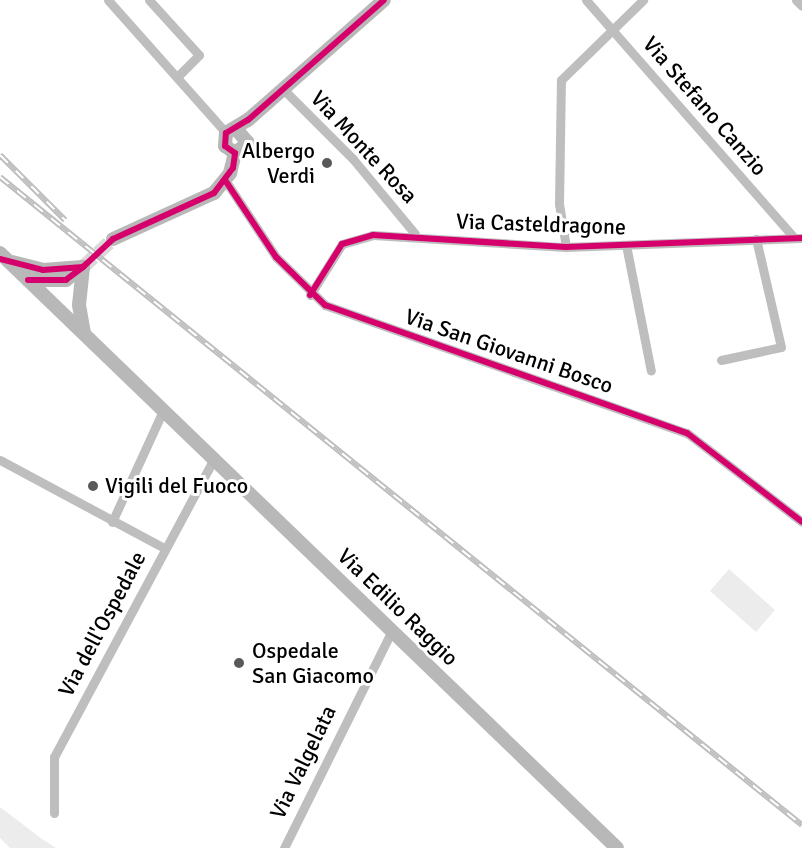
<!DOCTYPE html>
<style>
body{margin:0}
#map{position:relative;width:802px;height:848px;overflow:hidden;background:#fff;font-family:Signika,sans-serif}
div>[style]{position:absolute}
.green>*{inset:0;background:#ececec}
.secondary-tunnel>*{height:14px;margin-top:-7px;transform-origin:0;background:repeating-linear-gradient(90deg,#d9d9d9 0 14px,transparent 0 21px)}
.street>*{height:9px;margin:-4.5px;padding:0 4.5px;transform-origin:4.5px;border-radius:4.5px;background:#bebebe}
.secondary>*{height:14px;margin:-7px;padding:0 7px;transform-origin:7px;border-radius:7px;background:#b8b8b8}
.rail>*{height:6px;margin-top:-3px;transform-origin:0;background:repeating-linear-gradient(90deg,#fff 0 11px,#bebebe 0 22px);box-sizing:border-box;border-block:2px solid #bebebe}
.cycleway>*{height:6px;margin:-3px;padding:0 3px;transform-origin:3px;border-radius:3px;background:#d6006c}
.dots>*{width:16px;height:16px;translate:-50% -50%;box-sizing:border-box;border:3px solid #fff;border-radius:50%}
span{translate:-50% -50%;white-space:nowrap;text-align:center;line-height:1.15;-webkit-text-stroke:6px #fff;paint-order:stroke}
.street-label{font-size:22px;color:#000}
.poi-label{font-size:22px;color:#000}
.right{translate:-100% -50%;text-align:right}
.left{translate:0 -50%;text-align:left}
</style>
<div id="map">
<div class="green">
<i style="clip-path:polygon(729px 569px,775px 610px,756px 632px,710px 591px)"></i>
<i style="clip-path:polygon(0 807px,42px 839px,56px 848px,10px 848px,0 838px)"></i>
</div>
<div class="secondary-tunnel">
<i style="left:83px;top:267px;width:41px;rotate:-43deg"></i>
</div>
<div class="street">
<i style="left:108px;top:0;width:178px;rotate:48.4deg"></i>
<i style="left:149px;top:0;width:74px;rotate:47.7deg"></i>
<i style="left:199px;top:55px;width:30px;rotate:135deg"></i>
<i style="left:586px;top:0;width:316px;rotate:48.8deg"></i>
<i style="left:796px;top:0;width:8px;rotate:45deg"></i>
<i style="left:283px;top:89px;width:99px;rotate:45deg"></i>
<i style="left:353px;top:159px;width:97px;rotate:50.4deg"></i>
<i style="left:225px;top:180px;width:92px;rotate:56.5deg"></i>
<i style="left:276px;top:257px;width:69px;rotate:44.4deg"></i>
<i style="left:325px;top:305px;width:384px;rotate:19.5deg"></i>
<i style="left:687px;top:433px;width:145px;rotate:37.7deg"></i>
<i style="left:626px;top:245px;width:128px;rotate:78.8deg"></i>
<i style="left:566px;top:247px;width:44px;rotate:-99.2deg"></i>
<i style="left:559px;top:204px;width:124px;rotate:-89.1deg"></i>
<i style="left:561px;top:80px;width:115px;rotate:-44.3deg"></i>
<i style="left:310px;top:295px;width:60px;rotate:-57.9deg"></i>
<i style="left:342px;top:244px;width:32px;rotate:-16deg"></i>
<i style="left:373px;top:235px;width:193px;rotate:3.6deg"></i>
<i style="left:566px;top:247px;width:236px;rotate:-2.2deg"></i>
<i style="left:721px;top:360px;width:61px;rotate:-12.2deg"></i>
<i style="left:781px;top:347px;width:111px;rotate:-103deg"></i>
<i style="left:0;top:460px;width:186px;rotate:28.2deg"></i>
<i style="left:112px;top:522px;width:120px;rotate:-65.4deg"></i>
<i style="left:54px;top:813px;width:56px;rotate:-90deg"></i>
<i style="left:54px;top:757px;width:337px;rotate:-61.8deg"></i>
<i style="left:284px;top:848px;width:243px;rotate:-63.6deg"></i>
</div>
<div class="secondary">
<i style="left:236px;top:129px;width:18px;rotate:49deg"></i>
<i style="left:248px;top:143px;width:16px;rotate:142deg"></i>
<i style="left:235px;top:153px;width:12px;rotate:-145deg"></i>
<i style="left:225px;top:146px;width:13px;rotate:-86deg"></i>
<i style="left:226px;top:133px;width:26px;rotate:-31deg"></i>
<i style="left:248px;top:120px;width:181px;rotate:-41.4deg"></i>
<i style="left:113px;top:239px;width:111px;rotate:-24.5deg"></i>
<i style="left:214px;top:193px;width:26px;rotate:-51deg"></i>
<i style="left:230px;top:173px;width:21px;rotate:-76deg"></i>
<i style="left:0;top:253px;width:857px;rotate:43.96deg"></i>
<i style="left:12px;top:262px;width:32px;rotate:14deg"></i>
<i style="left:43px;top:270px;width:40px;rotate:-4.3deg"></i>
<i style="left:83px;top:267px;width:21px;rotate:143deg"></i>
<i style="left:66px;top:280px;width:38px;rotate:180deg"></i>
<i style="left:83px;top:267px;width:38px;rotate:96deg"></i>
<i style="left:79px;top:305px;width:28px;rotate:80deg"></i>
</div>
<div class="rail">
<i style="left:0;top:155px;width:92px;rotate:45deg"></i>
<i style="left:0;top:177px;width:1031px;rotate:38.94deg"></i>
</div>
<div class="cycleway">
<i style="left:225px;top:180px;width:92px;rotate:56.5deg"></i>
<i style="left:276px;top:257px;width:69px;rotate:44.4deg"></i>
<i style="left:325px;top:305px;width:384px;rotate:19.5deg"></i>
<i style="left:687px;top:433px;width:145px;rotate:37.7deg"></i>
<i style="left:0;top:259px;width:44px;rotate:14.3deg"></i>
<i style="left:43px;top:270px;width:40px;rotate:-4.3deg"></i>
<i style="left:83px;top:267px;width:21px;rotate:143deg"></i>
<i style="left:66px;top:280px;width:38px;rotate:180deg"></i>
<i style="left:83px;top:267px;width:41px;rotate:-43deg"></i>
<i style="left:113px;top:239px;width:111px;rotate:-24.5deg"></i>
<i style="left:214px;top:193px;width:31px;rotate:-53deg"></i>
<i style="left:233px;top:168px;width:15px;rotate:-82deg"></i>
<i style="left:235px;top:153px;width:12px;rotate:-145deg"></i>
<i style="left:225px;top:146px;width:13px;rotate:-86deg"></i>
<i style="left:226px;top:133px;width:26px;rotate:-31deg"></i>
<i style="left:248px;top:120px;width:181px;rotate:-41.4deg"></i>
<i style="left:310px;top:295px;width:60px;rotate:-57.9deg"></i>
<i style="left:342px;top:244px;width:32px;rotate:-16deg"></i>
<i style="left:373px;top:235px;width:193px;rotate:3.6deg"></i>
<i style="left:566px;top:247px;width:236px;rotate:-2.2deg"></i>
</div>
<div class="dots">
<i style="left:327px;top:163px;background:#595959"></i>
<i style="left:93px;top:486px;background:#595959"></i>
<i style="left:239px;top:663px;background:#595959"></i>
</div>
<div class="street-label">
<span style="left:705px;top:106px;rotate:49deg">Via Stefano Canzio</span>
<span style="left:364px;top:147px;rotate:47deg">Via Monte Rosa</span>
<span style="left:541px;top:224px;rotate:2deg">Via Casteldragone</span>
<span style="left:509px;top:351px;rotate:19deg">Via San Giovanni Bosco</span>
<span style="left:398px;top:607px;rotate:44deg">Via Edilio Raggio</span>
<span style="left:102px;top:624px;rotate:-62deg">Via dell'Ospedale</span>
<span style="left:303px;top:762px;rotate:-64deg">Via Valgelata</span>
</div>
<div class="poi-label">
<span class="right" style="left:315px;top:163px">Albergo<br>Verdi</span>
<span class="left" style="left:105px;top:486px">Vigili del Fuoco</span>
<span class="left" style="left:252px;top:663px">Ospedale<br>San Giacomo</span>
</div>
</div>
